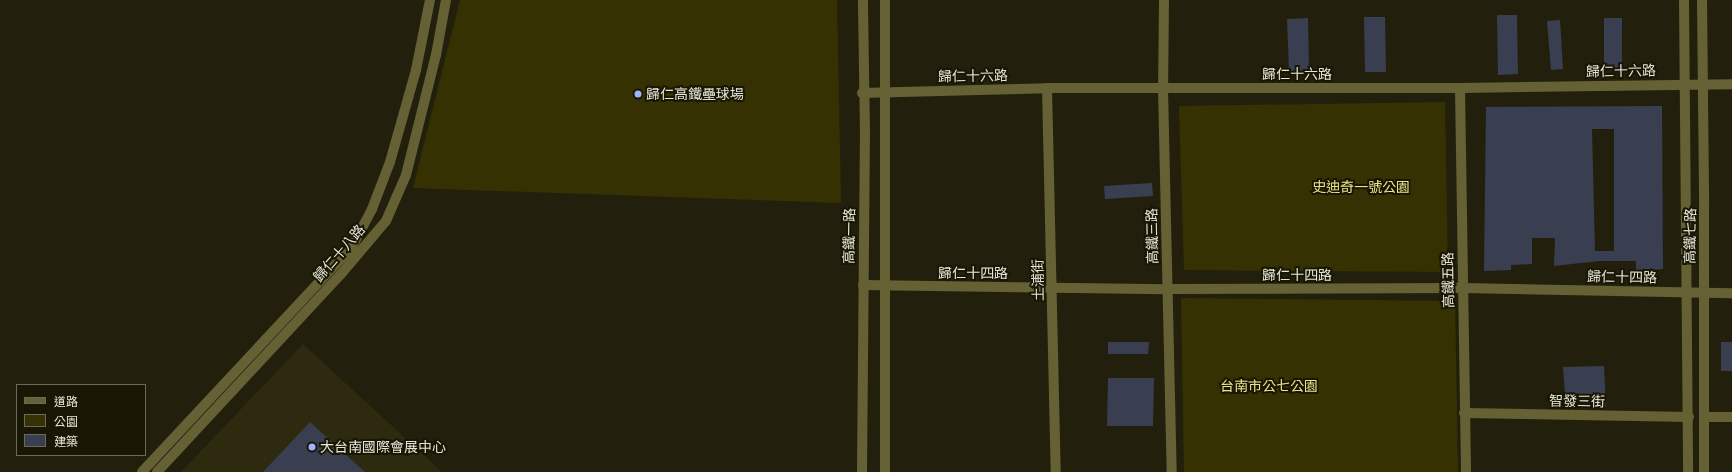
<!DOCTYPE html>
<meta charset="utf-8">
<style>
body{margin:0}
#map{position:relative;width:1732px;height:472px;overflow:hidden;background:#22200d;font-family:Mulish,"Noto Sans TC",sans-serif}
div>[style]{position:absolute}
.built>*{inset:0;background:#2d2a0f}
.green>*{inset:0;background:#363103}
.building>*{inset:0;background:#393e51}
.minor>*{height:10px;margin:-5px;padding:0 5px;transform-origin:5px;border-radius:5px;background:#666135}
.dots>*{width:11px;height:11px;translate:-50% -50%;box-sizing:border-box;border:2px solid #191704;border-radius:50%}
span{translate:-50% -50%;white-space:nowrap;text-align:center;line-height:1.15;-webkit-text-stroke:4px #191704;paint-order:stroke}
.street-label{font-size:14px;color:#e5e4d8}
.poi-label{font-size:14px;color:#e5e4d8}
.left{translate:0 -50%;text-align:left}
.park-label{font-size:14px;color:#ece289}
.legend{position:absolute;left:16px;top:384px;width:130px;height:72px;box-sizing:border-box;background:#191704;border:1px solid #6b6959;margin:0;padding:5px 7px;list-style:none;font-size:12px;color:#e5e4d8}
.legend li{display:flex;align-items:center;gap:8px;height:20px}
.legend b{width:20px;border:1px solid #6b6959}
</style>
<div id="map">
<div class="built">
<i style="clip-path:polygon(303px 344px,442px 472px,181px 472px)"></i>
</div>
<div class="green">
<i style="clip-path:polygon(460px 0,837px 0,841px 203px,413px 188px)"></i>
<i style="clip-path:polygon(1445px 102px,1448px 272px,1184px 270px,1179px 106px)"></i>
<i style="clip-path:polygon(1181px 298px,1455px 301px,1458px 472px,1184px 472px)"></i>
</div>
<div class="building">
<i style="clip-path:polygon(1497px 15px,1517px 15px,1518px 74px,1498px 75px)"></i>
<i style="clip-path:polygon(1364px 17px,1385px 17px,1386px 72px,1365px 72px)"></i>
<i style="clip-path:polygon(1308px 18px,1309px 71px,1289px 72px,1287px 19px)"></i>
<i style="clip-path:polygon(1604px 18px,1622px 18px,1622px 68px,1604px 68px)"></i>
<i style="clip-path:polygon(1560px 20px,1563px 69px,1551px 70px,1547px 21px)"></i>
<i style="clip-path:polygon(evenodd,1662px 106px,1663px 269px,1636px 271px,1636px 261px,1599px 261px,1554px 266px,1555px 238px,1532px 238px,1532px 264px,1511px 265px,1511px 270px,1484px 271px,1486px 107px,1662px 106px,1592px 129px,1614px 129px,1614px 251px,1595px 251px,1592px 129px)"></i>
<i style="clip-path:polygon(1152px 183px,1153px 196px,1105px 199px,1104px 186px)"></i>
<i style="clip-path:polygon(1108px 342px,1149px 342px,1148px 354px,1108px 354px)"></i>
<i style="clip-path:polygon(1721px 342px,1732px 342px,1732px 371px,1721px 371px)"></i>
<i style="clip-path:polygon(1604px 366px,1606px 407px,1566px 408px,1563px 367px)"></i>
<i style="clip-path:polygon(1108px 378px,1154px 378px,1153px 426px,1107px 426px)"></i>
<i style="clip-path:polygon(310px 422px,365px 472px,263px 472px)"></i>
</div>
<div class="minor">
<i style="left:885px;top:0;width:472px;rotate:90deg"></i>
<i style="left:1164px;top:0;width:89px;rotate:90.6deg"></i>
<i style="left:1163px;top:89px;width:383px;rotate:88.7deg"></i>
<i style="left:1684px;top:0;width:472px;rotate:89.5deg"></i>
<i style="left:1702px;top:0;width:205px;rotate:89.4deg"></i>
<i style="left:1704px;top:205px;width:267px;rotate:90deg"></i>
<i style="left:1047px;top:88px;width:384px;rotate:88.7deg"></i>
<i style="left:1460px;top:88px;width:384px;rotate:89.1deg"></i>
<i style="left:862px;top:93px;width:185px;rotate:-1.5deg"></i>
<i style="left:1047px;top:88px;width:413px"></i>
<i style="left:1460px;top:88px;width:272px;rotate:-0.8deg"></i>
<i style="left:863px;top:285px;width:304px;rotate:0.8deg"></i>
<i style="left:1167px;top:289px;width:295px;rotate:-0.2deg"></i>
<i style="left:1462px;top:288px;width:270px;rotate:1.1deg"></i>
<i style="left:1464px;top:413px;width:225px;rotate:1deg"></i>
<i style="left:1704px;top:417px;width:28px"></i>
<i style="left:142px;top:472px;width:308px;rotate:-47deg"></i>
<i style="left:352px;top:247px;width:43px;rotate:-62.2deg"></i>
<i style="left:372px;top:209px;width:50px;rotate:-69deg"></i>
<i style="left:390px;top:162px;width:96px;rotate:-74.2deg"></i>
<i style="left:416px;top:70px;width:71px;rotate:-78.7deg"></i>
<i style="left:157px;top:472px;width:270px;rotate:-47.1deg"></i>
<i style="left:341px;top:274px;width:70px;rotate:-49.7deg"></i>
<i style="left:386px;top:221px;width:50px;rotate:-66.5deg"></i>
<i style="left:406px;top:175px;width:124px;rotate:-76deg"></i>
<i style="left:436px;top:55px;width:56px;rotate:-79.7deg"></i>
<i style="left:862px;top:472px;width:339px;rotate:-89.5deg"></i>
<i style="left:865px;top:133px;width:133px;rotate:-90.9deg"></i>
</div>
<div class="dots">
<i style="left:638px;top:94px;background:#a2b2fd"></i>
<i style="left:312px;top:447px;background:#a2b2fd"></i>
</div>
<div class="street-label">
<span style="left:1621px;top:71px;rotate:-1deg">歸仁十六路</span>
<span style="left:1297px;top:74px">歸仁十六路</span>
<span style="left:973px;top:76px;rotate:-1deg">歸仁十六路</span>
<span style="left:849px;top:236px;rotate:-89deg">高鐵一路</span>
<span style="left:1152px;top:236px;rotate:-91deg">高鐵三路</span>
<span style="left:1690px;top:236px;rotate:-89deg">高鐵七路</span>
<span style="left:339px;top:253px;rotate:-49deg">歸仁十八路</span>
<span style="left:973px;top:273px">歸仁十四路</span>
<span style="left:1297px;top:275px">歸仁十四路</span>
<span style="left:1622px;top:277px;rotate:1deg">歸仁十四路</span>
<span style="left:1038px;top:280px;rotate:-91deg">土浦街</span>
<span style="left:1448px;top:280px;rotate:-91deg">高鐵五路</span>
<span style="left:1577px;top:401px;rotate:1deg">智發三街</span>
</div>
<div class="poi-label">
<span class="left" style="left:646px;top:94px">歸仁高鐵壘球場</span>
<span class="left" style="left:320px;top:447px">大台南國際會展中心</span>
</div>
<div class="park-label">
<span style="left:1361px;top:187px">史迪奇一號公園</span>
<span style="left:1269px;top:386px">台南市公七公園</span>
</div>
<ul class="legend">
<li><b style="height:5px;background:#666135"></b>道路</li>
<li><b style="height:11px;background:#363103"></b>公園</li>
<li><b style="height:11px;background:#393e51"></b>建築</li>
</ul>
</div>
